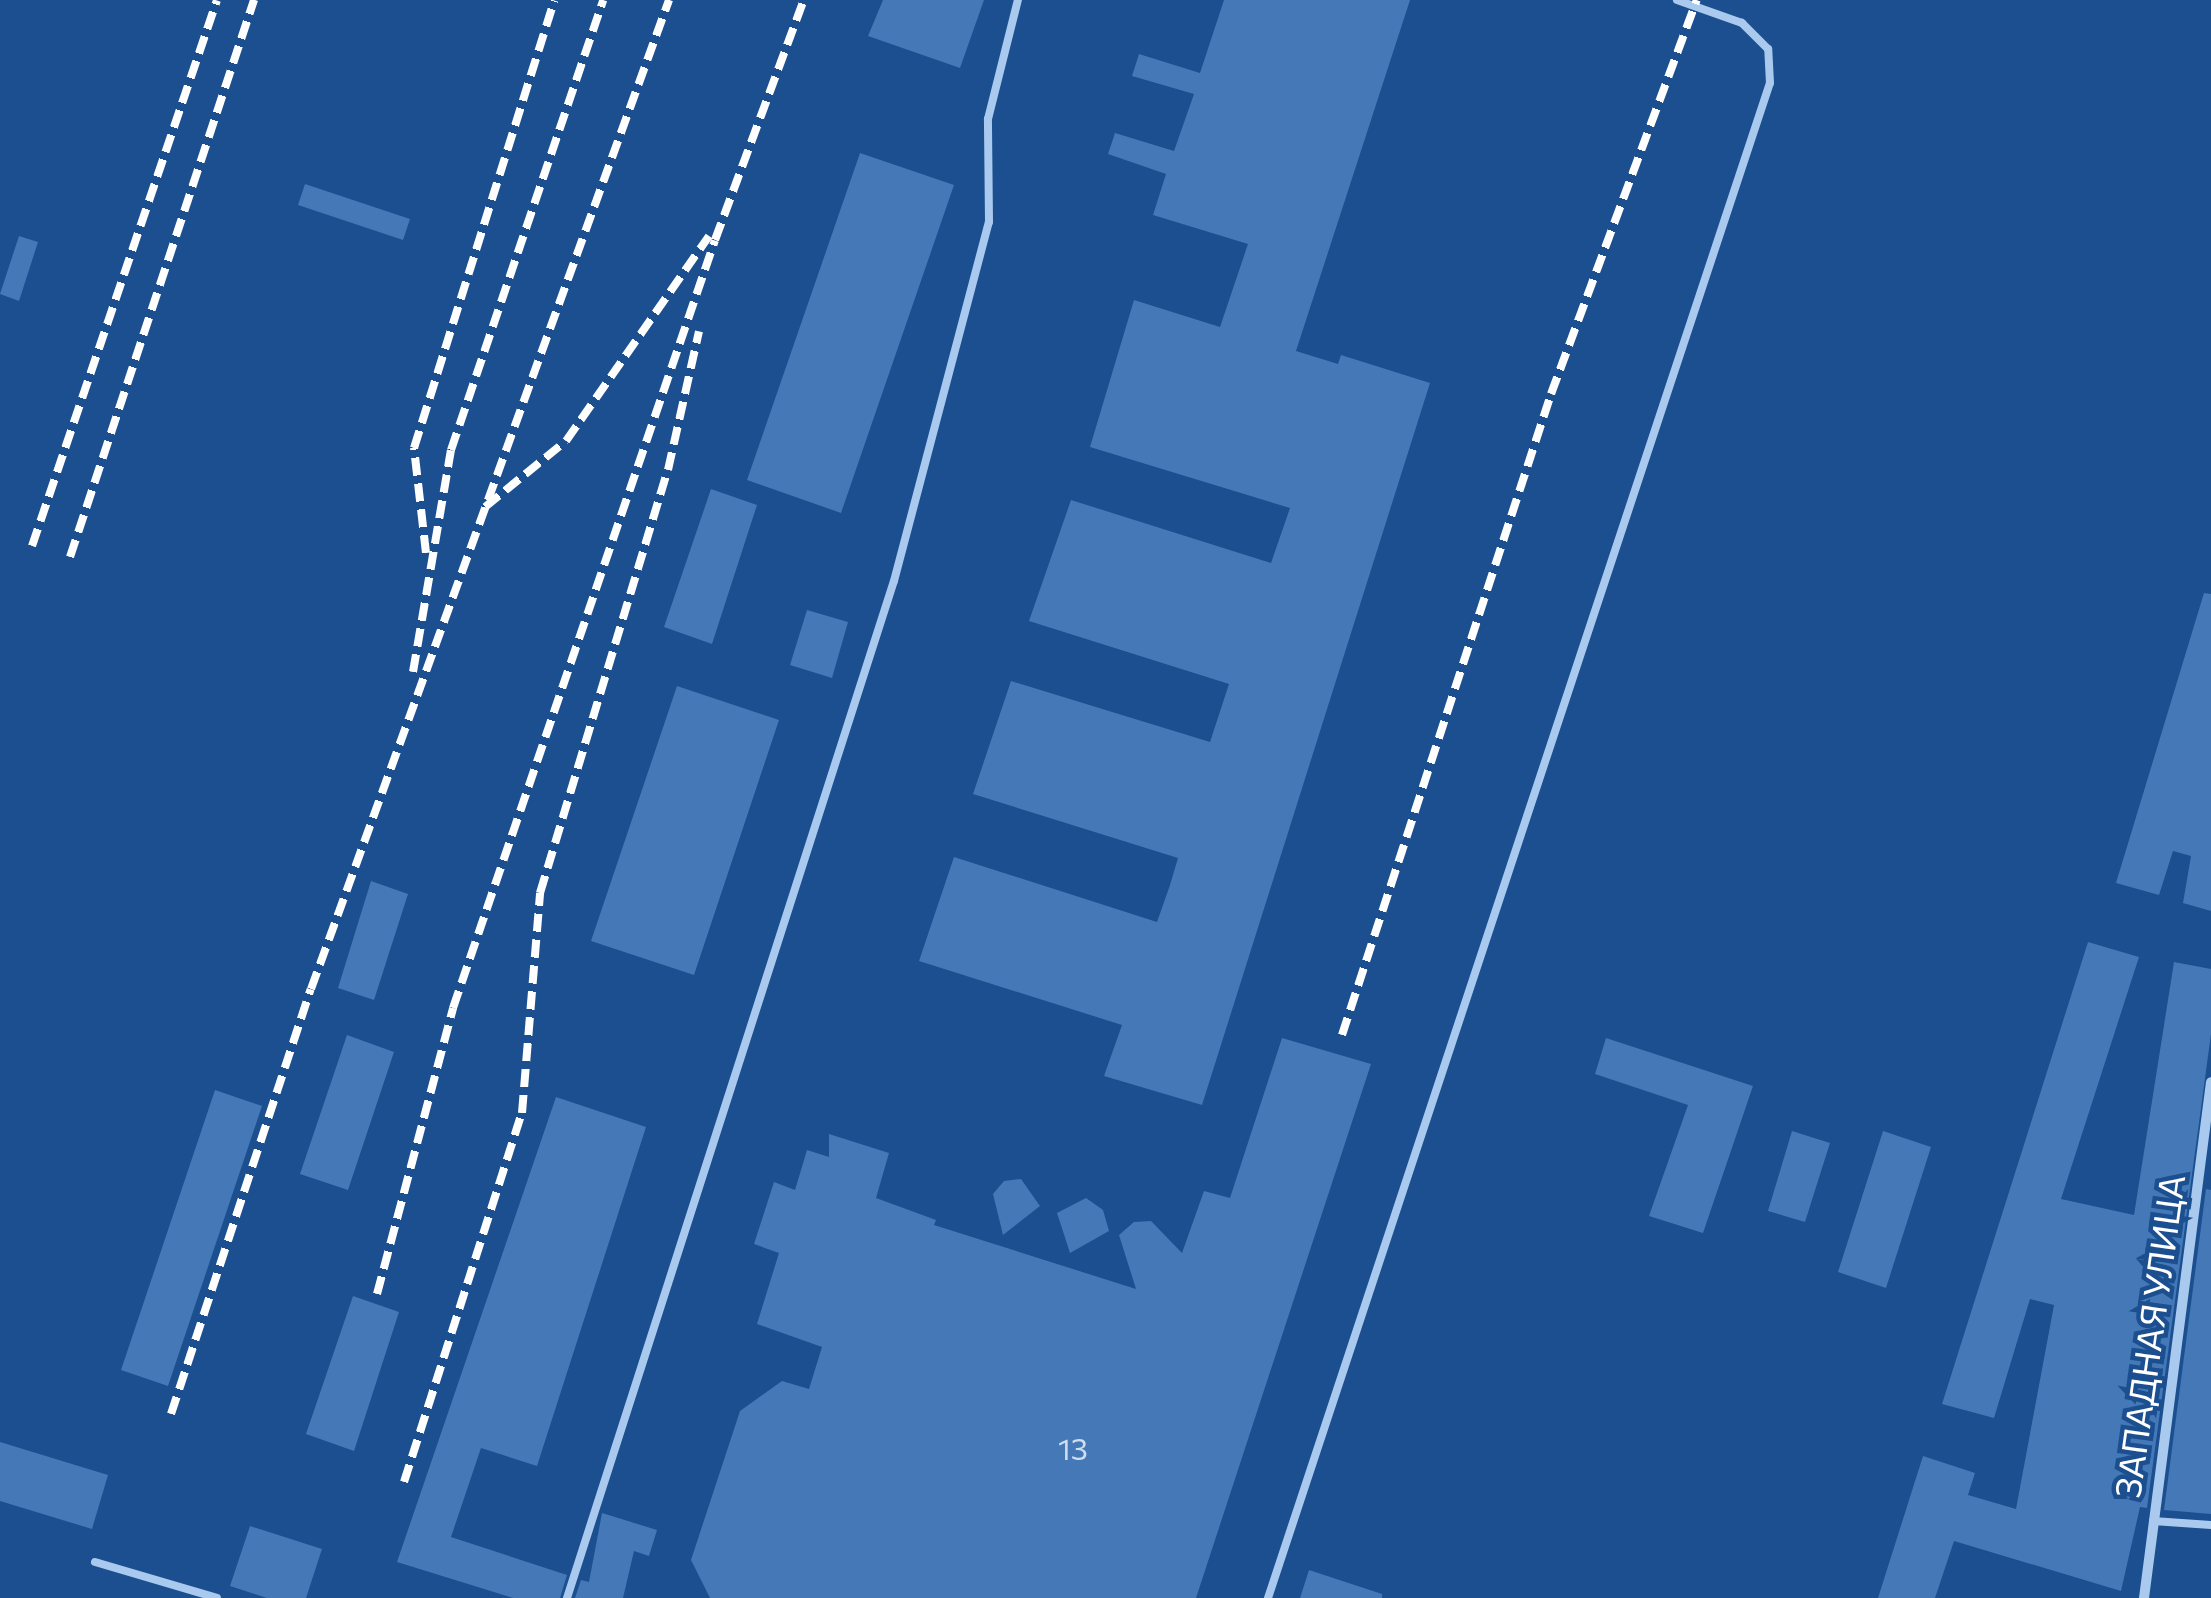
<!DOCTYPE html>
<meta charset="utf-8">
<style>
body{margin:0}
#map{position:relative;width:2211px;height:1598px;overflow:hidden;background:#1b4f8f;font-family:Commissioner,sans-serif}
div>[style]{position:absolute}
.building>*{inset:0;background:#4478b7}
.service>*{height:8px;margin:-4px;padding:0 4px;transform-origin:4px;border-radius:4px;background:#a9c9ee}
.minor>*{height:10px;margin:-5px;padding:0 5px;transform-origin:5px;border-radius:5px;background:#a9c9ee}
.rail>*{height:8px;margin-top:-4px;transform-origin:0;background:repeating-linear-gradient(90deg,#fff 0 18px,transparent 0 26px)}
span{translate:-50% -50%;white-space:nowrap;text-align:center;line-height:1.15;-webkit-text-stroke:9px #1b4f8f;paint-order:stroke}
.number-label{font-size:30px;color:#d0dded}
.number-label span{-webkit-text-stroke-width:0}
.street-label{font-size:35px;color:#fff}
</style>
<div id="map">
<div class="building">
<i style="clip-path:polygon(883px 0,984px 0,960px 68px,868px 36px)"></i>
<i style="clip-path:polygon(1224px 0,1410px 0,1296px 351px,1338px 364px,1341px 355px,1430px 383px,1202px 1105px,1104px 1076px,1122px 1025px,919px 961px,954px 857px,1157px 922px,1170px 885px,1178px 858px,973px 794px,1011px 681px,1210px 742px,1229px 684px,1029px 621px,1071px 500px,1271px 563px,1290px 508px,1090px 447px,1134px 300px,1220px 327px,1248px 244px,1153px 215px,1166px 174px,1108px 154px,1115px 133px,1174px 151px,1194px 94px,1132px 76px,1139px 54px,1200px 73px)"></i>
<i style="clip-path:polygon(860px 153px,954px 185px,841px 513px,747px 480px)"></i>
<i style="clip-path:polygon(305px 184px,410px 219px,403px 240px,298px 205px)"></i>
<i style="clip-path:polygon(19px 236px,38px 242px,19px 301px,0 294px)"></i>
<i style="clip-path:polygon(711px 489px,757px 505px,712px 644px,664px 627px)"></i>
<i style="clip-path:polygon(2204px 593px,2211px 594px,2211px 911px,2183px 903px,2191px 856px,2173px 851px,2159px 895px,2116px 883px)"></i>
<i style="clip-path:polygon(807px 610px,848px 622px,832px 678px,790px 665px)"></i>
<i style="clip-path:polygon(677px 686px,779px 720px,694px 975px,591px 941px)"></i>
<i style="clip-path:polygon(371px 881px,408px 894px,374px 1000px,338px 988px)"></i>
<i style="clip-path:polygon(2088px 942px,2139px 957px,2061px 1199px,2134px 1215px,2174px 962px,2211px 969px,2211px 1034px,2147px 1508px,2140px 1507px,2121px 1591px,1954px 1541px,1935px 1598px,1878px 1598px,1923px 1456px,1975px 1473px,1968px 1495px,2016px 1509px,2054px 1305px,2030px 1299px,1994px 1418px,1942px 1404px)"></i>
<i style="clip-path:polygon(347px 1035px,394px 1052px,348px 1190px,300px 1174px)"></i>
<i style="clip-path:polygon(1282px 1038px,1371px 1064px,1196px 1598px,710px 1598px,691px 1560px,740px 1411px,782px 1381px,809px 1389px,822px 1347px,757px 1324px,779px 1253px,754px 1244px,774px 1182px,795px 1190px,807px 1150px,829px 1157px,829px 1134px,889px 1153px,876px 1198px,936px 1220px,934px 1225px,1136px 1289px,1119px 1235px,1134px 1222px,1151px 1221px,1182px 1253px,1204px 1191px,1230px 1198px)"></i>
<i style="clip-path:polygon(1606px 1038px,1753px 1086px,1703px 1233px,1649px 1216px,1688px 1105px,1595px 1074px)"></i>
<i style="clip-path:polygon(215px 1090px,262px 1106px,168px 1386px,121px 1370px)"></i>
<i style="clip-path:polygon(556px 1097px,646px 1127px,537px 1466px,481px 1448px,451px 1537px,567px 1575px,560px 1598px,513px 1598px,397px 1562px)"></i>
<i style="clip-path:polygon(1792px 1131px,1830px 1143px,1805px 1222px,1768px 1211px)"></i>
<i style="clip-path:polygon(1883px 1131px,1931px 1147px,1886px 1288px,1838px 1272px)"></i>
<i style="clip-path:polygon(1021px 1179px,1040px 1206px,1003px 1235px,993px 1194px,1004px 1181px)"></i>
<i style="clip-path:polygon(2206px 1189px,2211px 1190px,2211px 1514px,2164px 1510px)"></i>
<i style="clip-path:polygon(1086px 1198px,1103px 1210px,1109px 1231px,1070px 1253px,1057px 1213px)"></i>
<i style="clip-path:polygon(353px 1296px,399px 1312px,354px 1451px,306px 1434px)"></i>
<i style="clip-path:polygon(0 1442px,108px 1475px,92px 1529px,0 1501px)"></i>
<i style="clip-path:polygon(602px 1513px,657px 1530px,649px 1556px,634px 1551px,623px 1598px,575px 1598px,581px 1580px,589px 1582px)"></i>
<i style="clip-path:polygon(250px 1526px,322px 1549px,306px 1598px,267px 1598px,230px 1586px)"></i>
<i style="clip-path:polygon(1309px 1570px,1382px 1594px,1382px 1598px,1300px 1598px)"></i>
</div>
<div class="service">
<i style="left:2153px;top:1521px;width:58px;rotate:3.9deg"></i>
<i style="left:95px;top:1562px;width:127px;rotate:16.4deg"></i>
<i style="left:567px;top:1598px;width:1068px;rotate:-72.18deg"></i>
<i style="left:894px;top:581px;width:371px;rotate:-75.2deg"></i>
<i style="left:989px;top:222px;width:103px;rotate:-90.6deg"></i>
<i style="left:988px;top:119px;width:123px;rotate:-75.9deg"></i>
<i style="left:1268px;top:1598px;width:1596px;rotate:-71.67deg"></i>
<i style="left:1770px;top:83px;width:34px;rotate:-93deg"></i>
<i style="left:1768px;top:49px;width:37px;rotate:-135deg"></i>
<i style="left:1742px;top:23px;width:69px;rotate:-160.5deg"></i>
</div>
<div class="minor">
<i style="left:2144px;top:1598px;width:520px;rotate:-82.6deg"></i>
</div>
<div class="rail">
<i style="left:485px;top:507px;width:104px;rotate:-39.2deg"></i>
<i style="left:566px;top:441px;width:250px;rotate:-55.1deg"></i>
<i style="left:32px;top:546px;width:576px;rotate:-71.28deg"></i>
<i style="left:426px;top:553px;width:106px;rotate:-96.5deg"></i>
<i style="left:414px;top:448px;width:469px;rotate:-72.6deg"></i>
<i style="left:70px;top:557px;width:587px;rotate:-71.72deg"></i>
<i style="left:413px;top:672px;width:225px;rotate:-80.3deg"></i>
<i style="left:451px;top:450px;width:475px;rotate:-71.3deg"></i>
<i style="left:1342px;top:1035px;width:674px;rotate:-71.94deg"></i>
<i style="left:1551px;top:394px;width:420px;rotate:-69.7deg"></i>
<i style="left:377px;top:1294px;width:296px;rotate:-75.1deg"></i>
<i style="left:453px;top:1008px;width:811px;rotate:-71.16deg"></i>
<i style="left:715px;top:240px;width:256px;rotate:-69.7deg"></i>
<i style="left:171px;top:1414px;width:447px;rotate:-71.8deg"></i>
<i style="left:311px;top:989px;width:1052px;rotate:-70.1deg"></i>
<i style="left:404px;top:1482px;width:387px;rotate:-72.3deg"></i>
<i style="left:522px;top:1113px;width:221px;rotate:-85.3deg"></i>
<i style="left:540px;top:893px;width:442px;rotate:-73.2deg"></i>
<i style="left:668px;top:470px;width:142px;rotate:-77.4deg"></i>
</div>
<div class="number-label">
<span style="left:1073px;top:1448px">13</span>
</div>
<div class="street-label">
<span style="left:2149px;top:1336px;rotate:-82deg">ЗАПАДНАЯ УЛИЦА</span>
</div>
</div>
